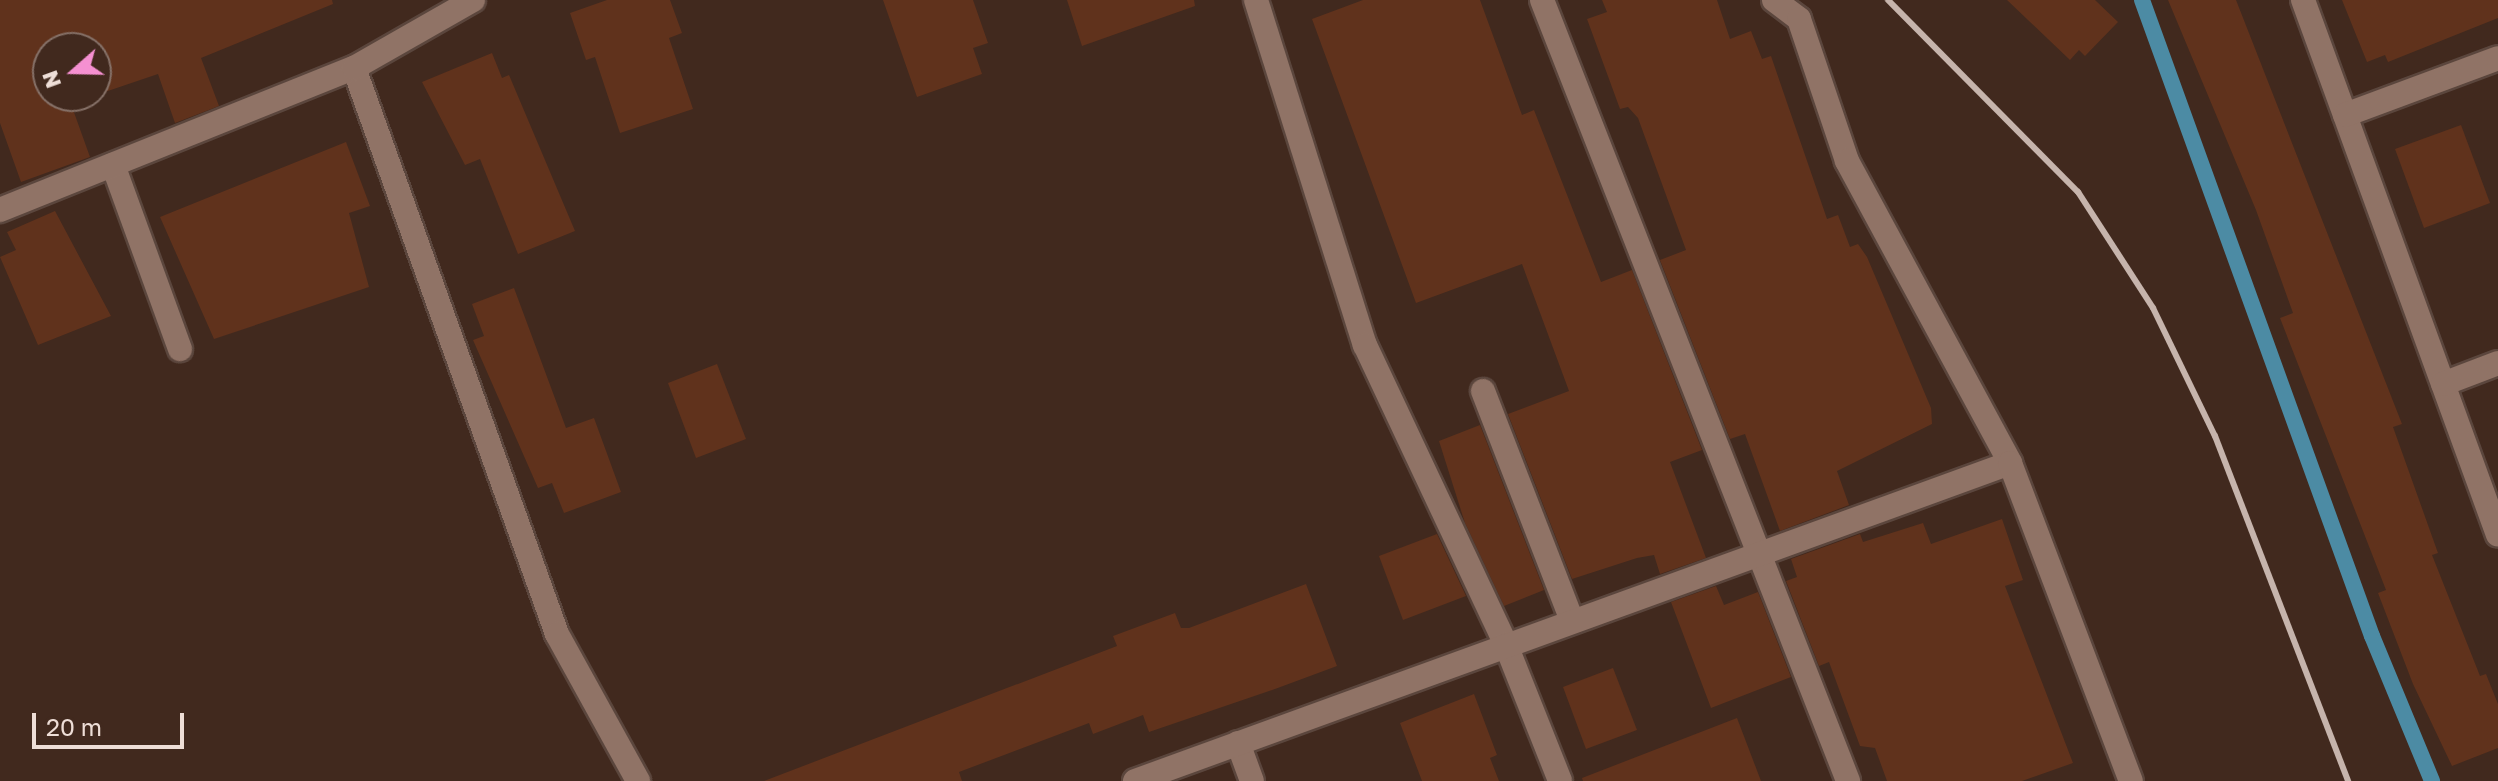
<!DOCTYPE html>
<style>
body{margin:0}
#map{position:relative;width:2498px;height:781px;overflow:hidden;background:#41291e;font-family:"Golos Text",sans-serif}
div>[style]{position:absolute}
.stream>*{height:16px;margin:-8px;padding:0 8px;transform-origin:8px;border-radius:8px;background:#4c8ba4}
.building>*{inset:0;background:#60321c}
.roads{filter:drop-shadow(2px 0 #5b463d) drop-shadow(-2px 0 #5b463d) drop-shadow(0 2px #5b463d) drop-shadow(0 -2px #5b463d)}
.minor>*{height:24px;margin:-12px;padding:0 12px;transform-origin:12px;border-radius:12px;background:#907366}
.rail>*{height:6px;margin:-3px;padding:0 3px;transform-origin:3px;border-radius:3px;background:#c6b4ac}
span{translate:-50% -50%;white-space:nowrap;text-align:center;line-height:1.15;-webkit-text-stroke:8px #41291e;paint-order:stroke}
.north{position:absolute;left:32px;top:32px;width:80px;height:80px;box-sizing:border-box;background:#41291e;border:2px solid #867168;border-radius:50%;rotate:250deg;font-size:22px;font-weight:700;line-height:32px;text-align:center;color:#eeded7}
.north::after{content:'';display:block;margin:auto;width:28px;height:36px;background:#f590d1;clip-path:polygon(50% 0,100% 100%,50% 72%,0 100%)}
.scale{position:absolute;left:32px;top:713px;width:152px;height:36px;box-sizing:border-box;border:4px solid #eeded7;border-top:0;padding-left:10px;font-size:24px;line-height:28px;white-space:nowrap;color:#eeded7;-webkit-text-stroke:6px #41291e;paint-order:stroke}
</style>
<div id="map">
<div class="stream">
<i style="left:2142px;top:0;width:676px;rotate:70.12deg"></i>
<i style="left:2372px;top:636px;width:157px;rotate:67.5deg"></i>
</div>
<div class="building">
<i style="clip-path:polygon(0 0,332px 0,333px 4px,201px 58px,219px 106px,175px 123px,158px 74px,96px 95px,96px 48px,48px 48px,48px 96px,95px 96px,71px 104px,90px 157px,21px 182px,0 123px)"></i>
<i style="clip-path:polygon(607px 0,670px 0,682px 33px,669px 38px,693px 109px,620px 133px,595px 57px,586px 60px,570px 13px)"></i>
<i style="clip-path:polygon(883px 0,973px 0,988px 43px,973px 48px,982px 74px,917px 97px)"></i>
<i style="clip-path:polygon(1067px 0,1194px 0,1195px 6px,1082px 46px)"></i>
<i style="clip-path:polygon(1363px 0,1480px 0,1522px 115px,1534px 110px,1601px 282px,1632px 270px,1702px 450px,1670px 462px,1706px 558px,1660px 574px,1654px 555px,1637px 558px,1572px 579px,1508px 414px,1569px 391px,1522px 264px,1416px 303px,1312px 19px)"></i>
<i style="clip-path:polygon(1602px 0,1717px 0,1730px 39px,1751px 31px,1762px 59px,1771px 56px,1827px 219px,1838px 215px,1850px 247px,1858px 244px,1867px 257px,1931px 408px,1932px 424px,1837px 471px,1849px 505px,1780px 531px,1745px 434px,1730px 439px,1660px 260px,1686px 250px,1638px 118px,1628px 107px,1620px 109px,1587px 19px,1607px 12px)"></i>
<i style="clip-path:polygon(2007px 0,2095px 0,2118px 22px,2085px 56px,2079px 50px,2070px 60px)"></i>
<i style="clip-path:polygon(2168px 0,2236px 0,2402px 424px,2393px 427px,2438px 553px,2432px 555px,2480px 676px,2486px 674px,2498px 704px,2498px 748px,2452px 766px,2413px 684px,2378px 593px,2386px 590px,2280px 318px,2293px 313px,2256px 210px)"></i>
<i style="clip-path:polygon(2342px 0,2498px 0,2498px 18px,2388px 62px,2385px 55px,2367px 62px)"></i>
<i style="clip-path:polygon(492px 53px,502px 78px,509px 75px,575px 231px,518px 254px,480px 159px,465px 165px,422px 82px)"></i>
<i style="clip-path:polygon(2461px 125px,2490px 203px,2424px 228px,2395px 149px)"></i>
<i style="clip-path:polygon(346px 142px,370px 206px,349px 213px,369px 287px,214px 339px,160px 217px)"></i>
<i style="clip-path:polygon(55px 211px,111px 316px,38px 345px,0 257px,16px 250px,7px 232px)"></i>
<i style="clip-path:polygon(514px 288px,566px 428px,594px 418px,621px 492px,564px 513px,552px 483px,538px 488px,473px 340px,484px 336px,472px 304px)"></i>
<i style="clip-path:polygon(717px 364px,746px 439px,696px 458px,668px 383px)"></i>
<i style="clip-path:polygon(1480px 425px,1544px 590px,1504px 606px,1465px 523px,1439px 441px)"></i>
<i style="clip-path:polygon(2002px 519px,2023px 580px,2005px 586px,2073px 763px,2022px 781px,1887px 781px,1875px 748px,1860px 746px,1829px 662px,1819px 666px,1786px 581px,1797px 577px,1791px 559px,1860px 534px,1863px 542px,1923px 523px,1931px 544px)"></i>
<i style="clip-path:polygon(1437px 534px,1466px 596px,1403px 620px,1379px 556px)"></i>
<i style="clip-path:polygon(1306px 584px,1337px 666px,1275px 689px,1149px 732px,1143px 715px,1093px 734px,1089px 723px,959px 772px,962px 781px,764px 781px,1117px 646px,1113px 636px,1175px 613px,1181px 628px,1189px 628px)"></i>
<i style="clip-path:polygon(1716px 586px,1724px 605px,1758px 592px,1791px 677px,1711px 708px,1671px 602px)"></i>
<i style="clip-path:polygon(1613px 668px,1637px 730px,1586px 749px,1563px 687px)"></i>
<i style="clip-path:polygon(1474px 694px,1497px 755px,1490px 758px,1499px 781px,1422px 781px,1400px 723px)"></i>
<i style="clip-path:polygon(1737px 718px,1761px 781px,1583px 781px,1582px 778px)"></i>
</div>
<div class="roads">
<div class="minor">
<i style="left:1256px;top:0;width:362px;rotate:72.5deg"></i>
<i style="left:1365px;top:345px;width:331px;rotate:64.8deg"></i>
<i style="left:1506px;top:645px;width:146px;rotate:68.3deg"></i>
<i style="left:1542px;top:0;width:839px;rotate:68.6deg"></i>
<i style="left:1774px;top:0;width:31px;rotate:37deg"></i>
<i style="left:1799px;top:19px;width:150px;rotate:71.3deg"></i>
<i style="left:1847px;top:161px;width:343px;rotate:61.6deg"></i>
<i style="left:2303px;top:0;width:569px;rotate:69.97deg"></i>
<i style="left:354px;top:68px;width:601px;rotate:70.27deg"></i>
<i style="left:557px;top:634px;width:168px;rotate:61.1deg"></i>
<i style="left:2345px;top:115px;width:163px;rotate:-20.4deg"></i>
<i style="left:113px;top:165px;width:196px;rotate:70deg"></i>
<i style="left:0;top:210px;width:381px;rotate:-21.9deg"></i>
<i style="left:354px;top:68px;width:137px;rotate:-29.7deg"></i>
<i style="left:2443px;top:384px;width:59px;rotate:-20.9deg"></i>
<i style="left:1483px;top:391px;width:246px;rotate:68.8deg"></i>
<i style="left:1238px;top:743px;width:40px;rotate:69.8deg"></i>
<i style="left:1135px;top:781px;width:931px;rotate:-19.97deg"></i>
<i style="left:2010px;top:463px;width:340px;rotate:69.2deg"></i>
</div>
</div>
<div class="rail">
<i style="left:1888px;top:0;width:270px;rotate:45.3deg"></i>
<i style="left:2078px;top:192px;width:138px;rotate:57.1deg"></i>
<i style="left:2153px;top:308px;width:142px;rotate:64.2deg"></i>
<i style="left:2215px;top:436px;width:370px;rotate:68.9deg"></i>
</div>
<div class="north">N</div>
<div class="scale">20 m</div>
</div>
